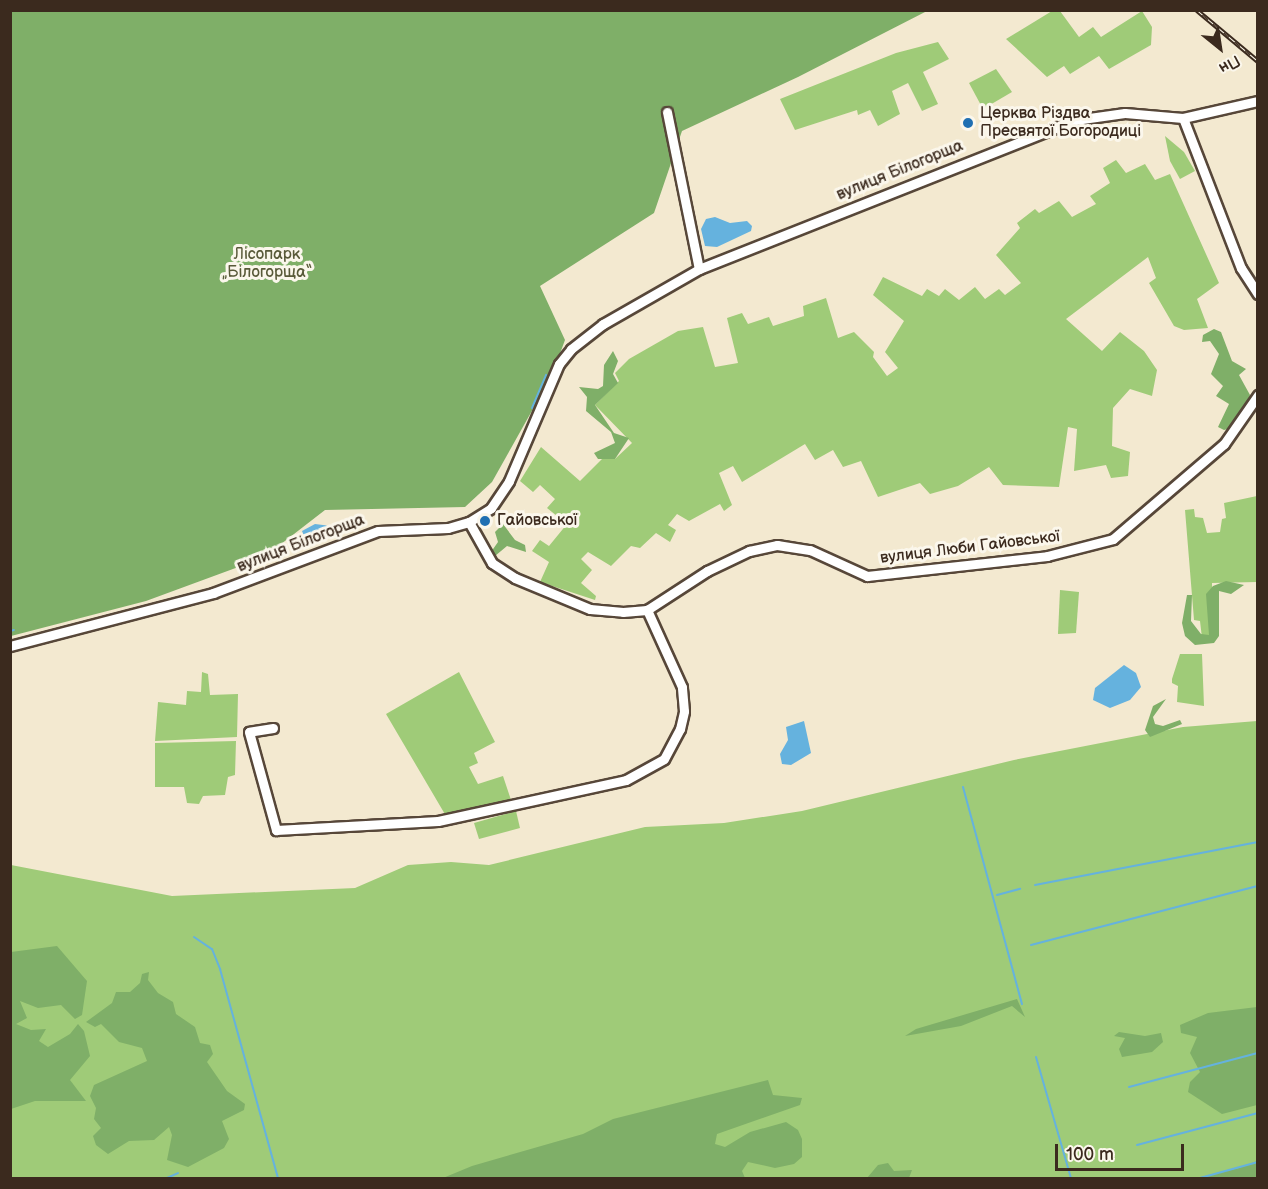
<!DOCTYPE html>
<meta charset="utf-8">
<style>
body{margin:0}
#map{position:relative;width:1268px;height:1189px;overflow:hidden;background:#f3e9d0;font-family:"Balsamiq Sans",sans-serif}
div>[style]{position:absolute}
.green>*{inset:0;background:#9fcb78}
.forest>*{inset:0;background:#7faf68}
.water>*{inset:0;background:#65b2de}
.stream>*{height:2px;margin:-1px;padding:0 1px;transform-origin:1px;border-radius:1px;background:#65b2de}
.roads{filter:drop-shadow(2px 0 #574739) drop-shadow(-2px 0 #574739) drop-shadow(0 2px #574739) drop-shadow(0 -2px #574739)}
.minor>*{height:9px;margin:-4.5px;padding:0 4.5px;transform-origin:4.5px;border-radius:4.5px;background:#fff}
.rail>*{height:4.5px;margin-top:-2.25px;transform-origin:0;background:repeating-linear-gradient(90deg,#fbf7ec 0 7px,#3b2a1e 0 14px);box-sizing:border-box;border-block:2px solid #3b2a1e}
.dots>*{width:16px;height:16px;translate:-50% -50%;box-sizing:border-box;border:3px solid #fbf7ec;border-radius:50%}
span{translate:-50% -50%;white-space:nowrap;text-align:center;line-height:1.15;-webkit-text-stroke:6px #fbf7ec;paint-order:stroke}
.poi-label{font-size:16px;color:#3b2a1e}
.left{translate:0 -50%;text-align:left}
.street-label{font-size:16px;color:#3b2a1e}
.park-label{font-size:16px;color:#595a39}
.frame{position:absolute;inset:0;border:12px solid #3b2a1e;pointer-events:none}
.north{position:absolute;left:1190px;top:18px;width:60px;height:60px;-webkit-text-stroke:4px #fbf7ec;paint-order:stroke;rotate:150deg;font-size:16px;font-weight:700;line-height:24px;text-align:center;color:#3b2a1e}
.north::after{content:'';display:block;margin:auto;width:21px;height:27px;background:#3b2a1e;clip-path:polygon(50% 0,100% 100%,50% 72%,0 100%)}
.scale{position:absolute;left:1055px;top:1144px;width:129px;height:27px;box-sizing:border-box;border:3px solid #3b2a1e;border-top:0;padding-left:8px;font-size:18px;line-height:21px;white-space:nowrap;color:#3b2a1e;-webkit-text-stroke:4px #fbf7ec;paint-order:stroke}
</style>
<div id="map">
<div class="green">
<i style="clip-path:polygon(1052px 11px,1060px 11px,1079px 37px,1093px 27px,1101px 37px,1142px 11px,1152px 27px,1151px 45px,1109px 69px,1099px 56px,1070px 74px,1064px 66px,1047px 77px,1006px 39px)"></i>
<i style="clip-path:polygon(938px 42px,949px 59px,923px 72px,938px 104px,922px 111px,908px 83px,892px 91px,900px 114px,878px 126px,870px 110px,858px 115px,857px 110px,795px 130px,780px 99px,896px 53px)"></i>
<i style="clip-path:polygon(996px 69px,1012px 92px,983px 109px,969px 83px)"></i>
<i style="clip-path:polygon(1165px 136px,1184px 152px,1195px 171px,1180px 179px,1170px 161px)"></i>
<i style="clip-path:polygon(1116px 160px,1126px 173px,1145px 164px,1155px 180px,1170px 174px,1219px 283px,1197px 299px,1208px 328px,1184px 330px,1174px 326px,1149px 283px,1156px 278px,1148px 257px,1066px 319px,1102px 351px,1120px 332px,1144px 351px,1157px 370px,1152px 396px,1130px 389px,1113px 408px,1112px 446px,1130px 452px,1128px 476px,1111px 478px,1106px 465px,1074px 471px,1077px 429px,1068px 427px,1059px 487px,1003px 485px,989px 467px,958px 486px,930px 494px,920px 483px,878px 497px,861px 461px,843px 467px,833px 450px,815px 460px,805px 444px,742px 482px,733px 466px,719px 473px,732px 505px,724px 511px,720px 504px,689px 521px,677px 514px,668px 525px,676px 530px,670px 542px,656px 533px,640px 548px,631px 546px,611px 566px,588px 552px,581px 559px,592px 570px,581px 583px,596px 596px,595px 600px,540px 582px,549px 562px,532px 551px,540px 540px,549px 546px,567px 524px,547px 508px,555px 499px,540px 485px,533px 492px,520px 481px,541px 447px,580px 481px,607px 454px,615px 459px,632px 443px,595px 405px,619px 381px,615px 373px,629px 359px,678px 331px,703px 327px,715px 367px,738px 363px,727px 318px,742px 313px,748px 324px,769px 317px,773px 326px,804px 316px,803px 306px,826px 298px,838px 338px,854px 332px,874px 352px,873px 357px,887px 376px,898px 368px,885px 352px,904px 321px,873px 295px,883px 277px,922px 296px,927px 289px,939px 296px,945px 289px,959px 300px,975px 287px,985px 299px,999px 289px,1005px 295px,1021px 283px,996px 255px,1020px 228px,1017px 223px,1035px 209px,1039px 213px,1059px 201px,1072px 217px,1096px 204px,1090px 196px,1110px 183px,1103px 168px)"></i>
<i style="clip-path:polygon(1257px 496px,1257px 582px,1212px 583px,1213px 637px,1202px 638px,1200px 621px,1194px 620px,1185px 510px,1194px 509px,1195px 517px,1203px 518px,1207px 533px,1220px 532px,1222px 519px,1226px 518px,1224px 503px)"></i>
<i style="clip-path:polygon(1060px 590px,1079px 592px,1076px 633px,1058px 634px)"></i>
<i style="clip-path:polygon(1180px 654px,1202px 654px,1204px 706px,1177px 702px,1178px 686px,1172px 683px,1172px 679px)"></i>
<i style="clip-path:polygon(202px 672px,208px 674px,210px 695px,238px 694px,237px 737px,155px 741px,158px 702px,186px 705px,187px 691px,201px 692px)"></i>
<i style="clip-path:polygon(459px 672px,495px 742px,474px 753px,478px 763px,469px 767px,478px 784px,503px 776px,511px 800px,446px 816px,386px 714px)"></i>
<i style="clip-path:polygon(1257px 721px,1257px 1178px,11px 1178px,11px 865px,172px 896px,355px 888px,408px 865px,451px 862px,489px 865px,645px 827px,724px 823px,802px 811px,1014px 760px,1183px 727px)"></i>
<i style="clip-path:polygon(236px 741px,235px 775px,228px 777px,225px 795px,203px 796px,199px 804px,187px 803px,184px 787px,155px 787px,155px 743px)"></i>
<i style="clip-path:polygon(516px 811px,520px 828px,479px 839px,474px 823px)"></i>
</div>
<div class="forest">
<i style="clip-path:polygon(11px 11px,927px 11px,798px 77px,682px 131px,654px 213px,540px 286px,565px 340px,552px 375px,492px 482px,465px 507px,325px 510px,263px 558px,146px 601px,11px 636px)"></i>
<i style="clip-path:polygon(1214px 329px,1221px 332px,1232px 361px,1246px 369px,1239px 375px,1250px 395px,1244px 413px,1232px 428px,1224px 430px,1218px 427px,1229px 404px,1216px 396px,1223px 386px,1211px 374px,1219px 354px,1210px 341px,1202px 342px,1203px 335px)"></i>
<i style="clip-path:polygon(613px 351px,618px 361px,613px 374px,618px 383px,595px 405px,614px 433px,629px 438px,615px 459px,598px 459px,594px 453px,615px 443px,611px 432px,586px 411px,587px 397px,579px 387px,598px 389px,603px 386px,604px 365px)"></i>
<i style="clip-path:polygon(503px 524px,515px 540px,525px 545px,526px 552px,507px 546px,495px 556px,491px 552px,498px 542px,495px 532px)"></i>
<i style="clip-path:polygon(1226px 581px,1244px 585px,1231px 594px,1219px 591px,1219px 636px,1214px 643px,1195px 645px,1185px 636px,1182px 623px,1187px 595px,1192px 595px,1191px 621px,1201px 634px,1209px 635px,1206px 594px,1213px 586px)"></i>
<i style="clip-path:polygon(1166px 699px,1153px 717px,1155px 724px,1163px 726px,1180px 720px,1182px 724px,1150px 737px,1145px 730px,1153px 706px)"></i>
<i style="clip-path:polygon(57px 946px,87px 981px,82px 1015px,75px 1019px,61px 1005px,38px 1008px,20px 1001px,27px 1018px,16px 1024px,31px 1030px,46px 1029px,39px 1041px,48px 1047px,70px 1034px,78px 1024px,84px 1031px,90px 1056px,70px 1080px,86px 1101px,35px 1101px,11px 1109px,11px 952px)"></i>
<i style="clip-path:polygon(149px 972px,148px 980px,158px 993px,173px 1002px,176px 1014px,195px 1027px,200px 1043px,210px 1045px,213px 1054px,207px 1062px,227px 1091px,245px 1104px,244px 1110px,222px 1121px,229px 1139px,224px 1148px,188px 1167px,167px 1160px,172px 1135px,169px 1127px,154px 1140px,129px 1141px,108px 1154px,96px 1145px,93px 1136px,101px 1128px,94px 1119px,96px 1108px,90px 1096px,94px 1085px,147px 1061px,142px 1048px,119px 1042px,101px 1024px,95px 1027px,86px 1022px,112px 1003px,116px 992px,130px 992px,140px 983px,142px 974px)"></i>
<i style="clip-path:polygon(1017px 999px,1025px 1017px,1012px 1006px,961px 1026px,905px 1036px,916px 1029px)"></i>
<i style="clip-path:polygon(1257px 1007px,1257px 1105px,1222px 1114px,1188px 1092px,1190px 1082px,1200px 1072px,1190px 1053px,1197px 1037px,1181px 1033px,1180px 1025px,1208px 1013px)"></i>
<i style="clip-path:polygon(1119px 1032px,1145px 1036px,1161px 1033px,1163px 1042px,1152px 1052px,1122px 1057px,1119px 1049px,1125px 1038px,1114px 1036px)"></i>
<i style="clip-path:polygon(768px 1080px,773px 1095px,802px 1098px,800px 1105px,717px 1134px,715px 1144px,725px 1147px,750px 1132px,786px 1122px,798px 1130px,802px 1139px,802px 1157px,794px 1164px,775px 1168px,748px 1162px,742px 1171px,745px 1178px,443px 1178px,472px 1166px,583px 1134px,613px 1119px)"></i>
<i style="clip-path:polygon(1257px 1161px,1257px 1178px,1197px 1178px,1239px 1168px)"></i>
<i style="clip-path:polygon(888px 1163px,894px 1171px,912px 1170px,909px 1178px,867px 1178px,878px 1165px)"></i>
</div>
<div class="water">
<i style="clip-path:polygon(715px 217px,730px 223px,747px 221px,752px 226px,751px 231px,717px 247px,705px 246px,701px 229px,706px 219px)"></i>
<i style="clip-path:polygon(315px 524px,331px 526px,331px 535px,307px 544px,302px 531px)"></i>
<i style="clip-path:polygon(1124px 665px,1136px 673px,1141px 687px,1130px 700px,1110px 708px,1093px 700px,1095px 688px)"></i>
<i style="clip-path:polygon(804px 721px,811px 753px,791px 765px,782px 764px,780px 754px,788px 740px,786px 727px)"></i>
</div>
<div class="stream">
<i style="left:532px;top:408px;width:36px;rotate:-67deg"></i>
<i style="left:10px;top:631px;width:4px;rotate:-14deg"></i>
<i style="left:963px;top:787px;width:225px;rotate:74.8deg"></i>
<i style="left:1035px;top:885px;width:227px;rotate:-10.9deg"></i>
<i style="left:997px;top:895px;width:24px;rotate:-15deg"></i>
<i style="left:194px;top:937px;width:22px;rotate:34deg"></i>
<i style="left:212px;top:949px;width:22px;rotate:68deg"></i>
<i style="left:220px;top:969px;width:217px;rotate:74.5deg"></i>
<i style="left:1031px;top:945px;width:235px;rotate:-14.6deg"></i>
<i style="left:1036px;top:1057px;width:126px;rotate:73.9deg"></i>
<i style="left:1129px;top:1087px;width:133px;rotate:-14.8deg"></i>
<i style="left:1137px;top:1145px;width:125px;rotate:-14.8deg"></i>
<i style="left:167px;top:1178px;width:12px;rotate:-24deg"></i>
<i style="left:470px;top:1178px;width:3px"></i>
<i style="left:1200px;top:1178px;width:60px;rotate:-15.4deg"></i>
</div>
<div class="roads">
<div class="minor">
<i style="left:667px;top:112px;width:160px;rotate:78.5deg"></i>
<i style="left:1183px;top:118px;width:161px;rotate:68.9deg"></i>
<i style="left:1241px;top:268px;width:31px;rotate:57deg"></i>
<i style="left:469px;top:522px;width:47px;rotate:60.7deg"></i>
<i style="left:492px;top:563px;width:27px;rotate:33deg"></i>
<i style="left:515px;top:578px;width:81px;rotate:22.5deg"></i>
<i style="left:590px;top:609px;width:33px;rotate:5deg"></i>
<i style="left:623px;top:612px;width:24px;rotate:-5deg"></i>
<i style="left:647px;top:610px;width:72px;rotate:-33deg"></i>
<i style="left:707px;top:571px;width:47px;rotate:-25.5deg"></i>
<i style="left:749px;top:551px;width:29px;rotate:-12deg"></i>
<i style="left:777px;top:545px;width:33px;rotate:9deg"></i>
<i style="left:810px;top:550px;width:63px;rotate:24.5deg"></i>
<i style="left:867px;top:576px;width:181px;rotate:-6.3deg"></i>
<i style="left:1047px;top:556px;width:68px;rotate:-14.4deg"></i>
<i style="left:1113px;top:539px;width:146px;rotate:-40.6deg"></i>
<i style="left:1224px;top:444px;width:60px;rotate:-55.2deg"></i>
<i style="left:10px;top:646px;width:210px;rotate:-14.6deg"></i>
<i style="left:213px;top:593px;width:176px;rotate:-20.6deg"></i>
<i style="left:378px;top:531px;width:70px;rotate:-2.5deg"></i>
<i style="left:448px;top:528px;width:22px;rotate:-16deg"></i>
<i style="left:469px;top:522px;width:26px;rotate:-32deg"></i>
<i style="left:491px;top:508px;width:32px;rotate:-56deg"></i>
<i style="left:509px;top:481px;width:127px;rotate:-66.9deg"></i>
<i style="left:559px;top:364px;width:19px;rotate:-51deg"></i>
<i style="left:571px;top:349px;width:41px;rotate:-38deg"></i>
<i style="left:603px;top:324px;width:111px;rotate:-29.8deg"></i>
<i style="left:699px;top:269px;width:404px;rotate:-21.6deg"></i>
<i style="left:1075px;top:120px;width:50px;rotate:-8deg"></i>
<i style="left:1125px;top:113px;width:58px;rotate:4.9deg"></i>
<i style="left:1183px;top:118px;width:77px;rotate:-12.8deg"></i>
<i style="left:273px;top:728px;width:24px;rotate:171deg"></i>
<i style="left:249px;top:732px;width:102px;rotate:74.6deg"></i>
<i style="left:276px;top:830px;width:162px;rotate:-3.2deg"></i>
<i style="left:438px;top:821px;width:192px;rotate:-12.3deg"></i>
<i style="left:626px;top:780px;width:43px;rotate:-28.9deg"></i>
<i style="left:664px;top:759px;width:34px;rotate:-62deg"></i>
<i style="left:680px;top:729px;width:18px;rotate:-77deg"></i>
<i style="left:684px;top:711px;width:24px;rotate:-95deg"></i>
<i style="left:682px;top:687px;width:85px;rotate:-114.4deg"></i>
</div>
</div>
<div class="rail">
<i style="left:1197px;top:10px;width:80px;rotate:39.9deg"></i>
</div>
<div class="dots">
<i style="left:968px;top:123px;background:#1f6fb2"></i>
<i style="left:485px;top:521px;background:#1f6fb2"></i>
</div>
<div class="poi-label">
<span class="left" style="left:980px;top:123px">Церква Різдва<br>Пресвятої Богородиці</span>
<span class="left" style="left:497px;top:521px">Гайовської</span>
</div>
<div class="street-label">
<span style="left:900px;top:171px;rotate:-22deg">вулиця Білогорща</span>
<span style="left:301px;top:544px;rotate:-21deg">вулиця Білогорща</span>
<span style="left:970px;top:548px;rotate:-7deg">вулиця Люби Гайовської</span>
</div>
<div class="park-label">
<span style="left:267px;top:264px">Лісопарк<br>„Білогорща“</span>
</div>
<div class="frame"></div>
<div class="north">Пн</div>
<div class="scale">100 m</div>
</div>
